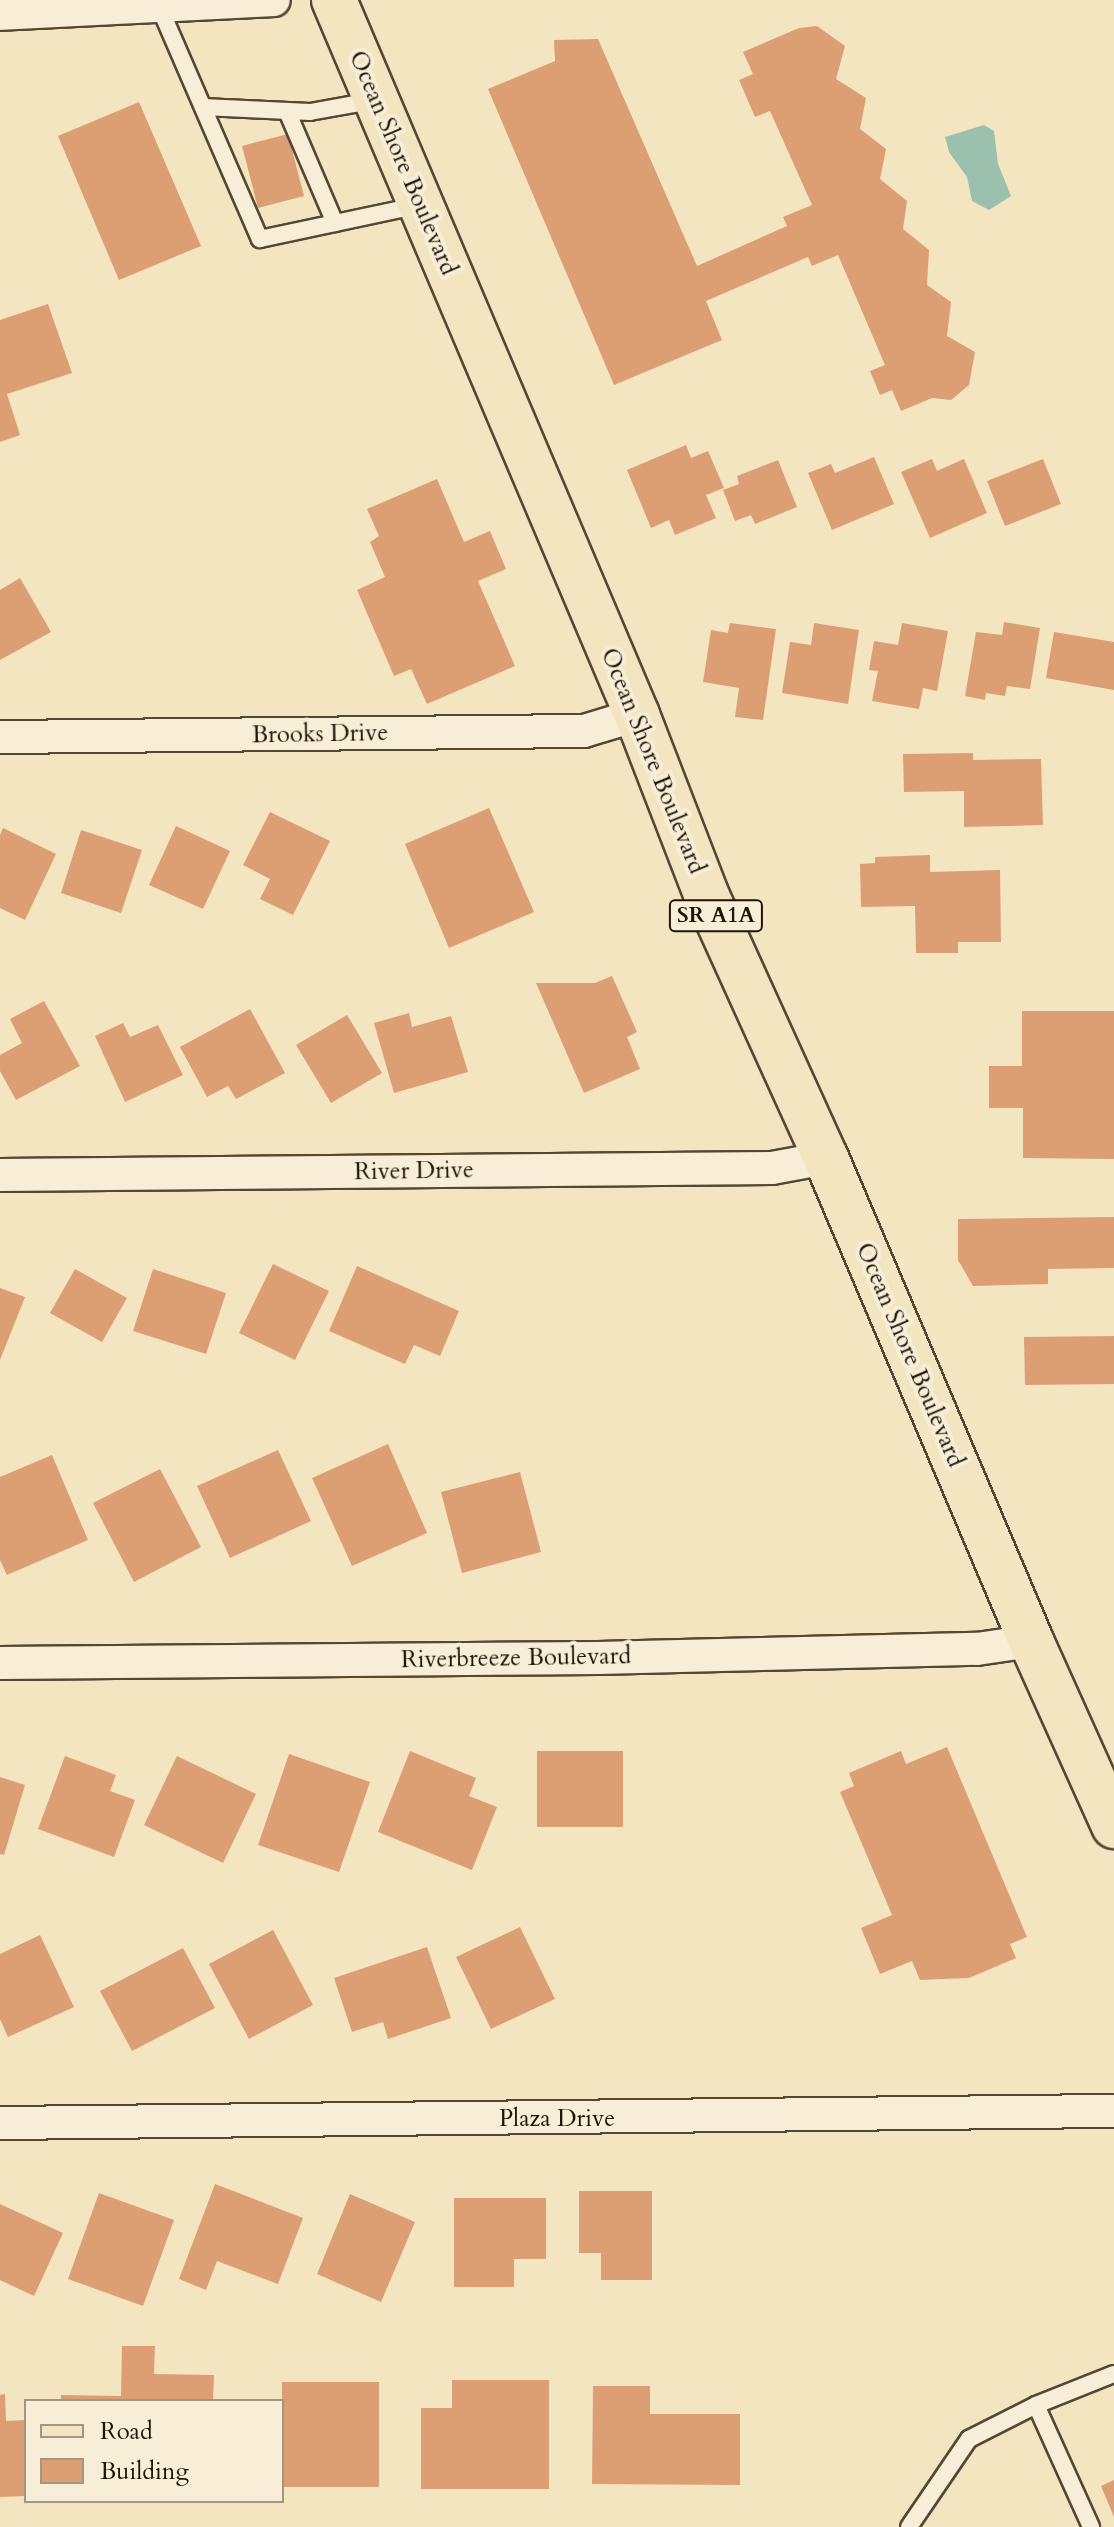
<!DOCTYPE html>
<style>
body{margin:0}
#map{position:relative;width:1114px;height:2527px;overflow:hidden;background:#f4e5c1;font-family:Cardo,serif}
div>[style]{position:absolute}
.water>*{inset:0;background:#9cc0ae}
.building>*{inset:0;background:#dc9e73}
.roads{filter:drop-shadow(2px 0 #544835) drop-shadow(-2px 0 #544835) drop-shadow(0 2px #544835) drop-shadow(0 -2px #544835)}
.service>*{height:16px;margin:-8px;padding:0 8px;transform-origin:8px;border-radius:8px;background:#f8eed7}
.minor>*{height:32px;margin:-16px;padding:0 16px;transform-origin:16px;border-radius:16px;background:#f8eed7}
.primary>*{height:44px;margin:-22px;padding:0 22px;transform-origin:22px;border-radius:22px;background:#f4e5c1}
span{translate:-50% -50%;white-space:nowrap;text-align:center;line-height:1.15;-webkit-text-stroke:8px #f8eed7;paint-order:stroke}
.shield-label span{padding:2px 6px;background:#f8eed7;border:2px solid;border-radius:6px;-webkit-text-stroke-width:0}
.shield-label{font-size:22px;color:#1f1406;font-weight:700}
.street-label{font-size:24px;color:#1f1406}
.legend{position:absolute;left:24px;top:2399px;width:260px;height:104px;box-sizing:border-box;background:#f8eed7;border:2px solid #a19783;margin:0;padding:10px 14px;list-style:none;font-size:24px;color:#1f1406}
.legend li{display:flex;align-items:center;gap:16px;height:40px}
.legend b{width:40px;border:2px solid #a19783}
</style>
<div id="map">
<div class="water">
<i style="clip-path:polygon(984px 125px,994px 131px,998px 164px,1011px 196px,989px 210px,972px 201px,967px 177px,949px 152px,945px 137px)"></i>
</div>
<div class="building">
<i style="clip-path:polygon(817px 26px,845px 46px,836px 79px,866px 98px,860px 129px,886px 149px,880px 179px,907px 201px,903px 229px,929px 250px,927px 285px,951px 302px,947px 336px,975px 352px,969px 385px,951px 400px,932px 398px,901px 411px,892px 390px,880px 395px,870px 371px,885px 365px,838px 255px,812px 266px,808px 257px,706px 301px,722px 340px,614px 385px,488px 89px,555px 61px,554px 40px,598px 39px,697px 266px,787px 226px,783px 217px,812px 205px,770px 111px,755px 117px,739px 80px,753px 74px,743px 52px,799px 28px)"></i>
<i style="clip-path:polygon(139px 102px,201px 246px,119px 280px,58px 136px)"></i>
<i style="clip-path:polygon(288px 134px,304px 196px,258px 208px,242px 146px)"></i>
<i style="clip-path:polygon(48px 304px,72px 373px,7px 394px,20px 435px,0 442px,0 320px)"></i>
<i style="clip-path:polygon(686px 445px,691px 458px,708px 451px,724px 488px,706px 495px,716px 518px,675px 535px,669px 520px,651px 528px,627px 470px)"></i>
<i style="clip-path:polygon(874px 457px,894px 504px,832px 530px,808px 473px,831px 464px,835px 473px)"></i>
<i style="clip-path:polygon(932px 459px,937px 471px,964px 459px,987px 513px,930px 538px,901px 472px)"></i>
<i style="clip-path:polygon(1043px 459px,1061px 504px,1005px 526px,987px 481px)"></i>
<i style="clip-path:polygon(778px 460px,797px 507px,755px 524px,751px 515px,735px 521px,723px 490px,739px 484px,737px 476px)"></i>
<i style="clip-path:polygon(437px 479px,464px 542px,490px 531px,506px 569px,478px 581px,515px 666px,427px 704px,411px 669px,394px 676px,357px 590px,385px 577px,370px 542px,379px 536px,367px 509px)"></i>
<i style="clip-path:polygon(20px 578px,51px 632px,0 660px,0 590px)"></i>
<i style="clip-path:polygon(1004px 622px,1040px 628px,1030px 689px,1007px 686px,1005px 696px,986px 693px,985px 700px,965px 696px,976px 632px,1002px 635px)"></i>
<i style="clip-path:polygon(730px 623px,776px 629px,763px 720px,735px 717px,739px 688px,703px 682px,711px 630px,728px 633px)"></i>
<i style="clip-path:polygon(814px 623px,859px 630px,848px 704px,782px 693px,790px 642px,811px 645px)"></i>
<i style="clip-path:polygon(902px 623px,948px 631px,937px 691px,923px 688px,919px 709px,872px 701px,878px 671px,869px 670px,874px 641px,898px 645px)"></i>
<i style="clip-path:polygon(1054px 632px,1114px 642px,1114px 690px,1046px 678px)"></i>
<i style="clip-path:polygon(973px 753px,973px 760px,1041px 759px,1043px 825px,964px 827px,964px 791px,904px 792px,903px 754px)"></i>
<i style="clip-path:polygon(489px 808px,534px 912px,449px 948px,405px 844px)"></i>
<i style="clip-path:polygon(270px 812px,330px 841px,293px 915px,260px 899px,270px 879px,243px 865px)"></i>
<i style="clip-path:polygon(176px 826px,230px 851px,203px 909px,149px 885px)"></i>
<i style="clip-path:polygon(3px 828px,56px 854px,25px 920px,0 908px,0 835px)"></i>
<i style="clip-path:polygon(81px 830px,142px 850px,121px 913px,61px 893px)"></i>
<i style="clip-path:polygon(930px 855px,930px 872px,1000px 870px,1001px 942px,958px 942px,958px 953px,916px 953px,915px 906px,861px 907px,860px 864px,875px 863px,875px 857px)"></i>
<i style="clip-path:polygon(612px 976px,637px 1032px,627px 1037px,640px 1069px,584px 1093px,536px 983px,595px 983px)"></i>
<i style="clip-path:polygon(44px 1001px,80px 1066px,16px 1100px,0 1071px,0 1055px,22px 1043px,10px 1019px)"></i>
<i style="clip-path:polygon(250px 1009px,285px 1073px,236px 1099px,228px 1086px,207px 1097px,180px 1047px)"></i>
<i style="clip-path:polygon(1022px 1011px,1114px 1011px,1114px 1159px,1023px 1158px,1023px 1108px,989px 1108px,989px 1066px,1022px 1066px)"></i>
<i style="clip-path:polygon(409px 1013px,412px 1027px,451px 1016px,468px 1072px,394px 1093px,374px 1023px)"></i>
<i style="clip-path:polygon(347px 1015px,382px 1073px,331px 1103px,296px 1045px)"></i>
<i style="clip-path:polygon(123px 1023px,130px 1037px,158px 1025px,183px 1075px,125px 1102px,95px 1036px)"></i>
<i style="clip-path:polygon(1114px 1217px,1114px 1268px,1048px 1269px,1048px 1284px,973px 1286px,958px 1260px,958px 1219px)"></i>
<i style="clip-path:polygon(273px 1264px,329px 1291px,295px 1360px,239px 1333px)"></i>
<i style="clip-path:polygon(357px 1266px,459px 1311px,440px 1356px,414px 1345px,405px 1364px,329px 1331px)"></i>
<i style="clip-path:polygon(75px 1269px,127px 1298px,102px 1342px,50px 1313px)"></i>
<i style="clip-path:polygon(153px 1269px,226px 1293px,206px 1354px,133px 1331px)"></i>
<i style="clip-path:polygon(0 1288px,25px 1297px,0 1360px)"></i>
<i style="clip-path:polygon(1114px 1336px,1114px 1384px,1025px 1385px,1024px 1337px)"></i>
<i style="clip-path:polygon(388px 1444px,427px 1533px,352px 1566px,312px 1478px)"></i>
<i style="clip-path:polygon(278px 1450px,311px 1521px,230px 1558px,197px 1486px)"></i>
<i style="clip-path:polygon(52px 1455px,88px 1540px,7px 1575px,0 1560px,0 1477px)"></i>
<i style="clip-path:polygon(160px 1469px,201px 1547px,134px 1582px,93px 1503px)"></i>
<i style="clip-path:polygon(520px 1472px,541px 1552px,462px 1573px,441px 1492px)"></i>
<i style="clip-path:polygon(947px 1747px,1027px 1937px,1010px 1944px,1016px 1958px,969px 1978px,920px 1980px,912px 1961px,880px 1974px,861px 1928px,892px 1915px,840px 1792px,854px 1786px,849px 1773px,901px 1751px,906px 1764px)"></i>
<i style="clip-path:polygon(410px 1751px,476px 1778px,469px 1796px,497px 1807px,472px 1870px,378px 1832px)"></i>
<i style="clip-path:polygon(537px 1751px,623px 1751px,623px 1827px,537px 1827px)"></i>
<i style="clip-path:polygon(289px 1754px,370px 1782px,339px 1872px,258px 1845px)"></i>
<i style="clip-path:polygon(65px 1756px,116px 1775px,110px 1791px,135px 1800px,114px 1857px,38px 1829px)"></i>
<i style="clip-path:polygon(177px 1756px,256px 1794px,223px 1863px,144px 1825px)"></i>
<i style="clip-path:polygon(0 1777px,25px 1785px,4px 1855px,0 1854px)"></i>
<i style="clip-path:polygon(520px 1927px,555px 1999px,491px 2029px,456px 1957px)"></i>
<i style="clip-path:polygon(273px 1930px,313px 2005px,249px 2039px,209px 1964px)"></i>
<i style="clip-path:polygon(40px 1935px,74px 2007px,8px 2037px,0 2019px,0 1954px)"></i>
<i style="clip-path:polygon(427px 1947px,451px 2018px,388px 2039px,383px 2022px,352px 2032px,334px 1978px)"></i>
<i style="clip-path:polygon(183px 1948px,215px 2008px,132px 2051px,100px 1991px)"></i>
<i style="clip-path:polygon(215px 2184px,303px 2218px,278px 2284px,217px 2261px,206px 2290px,179px 2279px)"></i>
<i style="clip-path:polygon(579px 2191px,652px 2191px,652px 2280px,601px 2280px,601px 2253px,579px 2253px)"></i>
<i style="clip-path:polygon(99px 2193px,174px 2220px,143px 2306px,68px 2279px)"></i>
<i style="clip-path:polygon(350px 2194px,415px 2222px,381px 2302px,317px 2274px)"></i>
<i style="clip-path:polygon(454px 2198px,546px 2198px,546px 2259px,514px 2259px,514px 2287px,454px 2287px)"></i>
<i style="clip-path:polygon(0 2204px,63px 2233px,34px 2296px,0 2280px)"></i>
<i style="clip-path:polygon(122px 2346px,155px 2346px,154px 2374px,214px 2375px,213px 2401px,61px 2401px,61px 2395px,121px 2396px)"></i>
<i style="clip-path:polygon(452px 2380px,549px 2380px,549px 2489px,421px 2489px,421px 2408px,452px 2408px)"></i>
<i style="clip-path:polygon(282px 2382px,379px 2382px,379px 2487px,282px 2487px)"></i>
<i style="clip-path:polygon(593px 2386px,650px 2386px,650px 2414px,740px 2414px,740px 2485px,592px 2484px)"></i>
<i style="clip-path:polygon(5px 2394px,6px 2421px,26px 2420px,26px 2496px,0 2497px,0 2395px)"></i>
<i style="clip-path:polygon(1114px 2480px,1114px 2517px,1101px 2486px)"></i>
</div>
<div class="roads">
<div class="service">
<i style="left:159px;top:6px;width:254px;rotate:66.6deg"></i>
<i style="left:260px;top:239px;width:164px;rotate:-12deg"></i>
<i style="left:203px;top:107px;width:107px;rotate:2.7deg"></i>
<i style="left:310px;top:112px;width:67px;rotate:-10.3deg"></i>
<i style="left:287px;top:111px;width:122px;rotate:66.8deg"></i>
<i style="left:1036px;top:2405px;width:134px;rotate:65.7deg"></i>
<i style="left:909px;top:2527px;width:107px;rotate:-55.7deg"></i>
<i style="left:969px;top:2439px;width:75px;rotate:-26.9deg"></i>
<i style="left:1036px;top:2405px;width:84px;rotate:-21.7deg"></i>
</div>
<div class="minor">
<i style="left:0;top:14px;width:274px;rotate:-2.9deg"></i>
<i style="left:0;top:737px;width:584px;rotate:-0.59deg"></i>
<i style="left:584px;top:731px;width:55px;rotate:-16.8deg"></i>
<i style="left:0;top:1175px;width:772px;rotate:-0.52deg"></i>
<i style="left:772px;top:1168px;width:55px;rotate:-10.5deg"></i>
<i style="left:0;top:1663px;width:598px;rotate:-0.48deg"></i>
<i style="left:598px;top:1658px;width:379px;rotate:-1.4deg"></i>
<i style="left:977px;top:1649px;width:55px;rotate:-8.4deg"></i>
<i style="left:0;top:2123px;width:1114px;rotate:-0.62deg"></i>
</div>
<div class="primary">
<i style="left:334px;top:0;width:777px;rotate:67.03deg"></i>
<i style="left:637px;top:715px;width:192px;rotate:68.9deg"></i>
<i style="left:706px;top:894px;width:290px;rotate:65.6deg"></i>
<i style="left:826px;top:1158px;width:525px;rotate:67deg"></i>
<i style="left:1031px;top:1641px;width:203px;rotate:65.8deg"></i>
</div>
</div>
<div class="shield-label">
<span style="left:716px;top:916px">SR A1A</span>
</div>
<div class="street-label">
<span style="left:403px;top:163px;rotate:67deg">Ocean Shore Boulevard</span>
<span style="left:320px;top:734px;rotate:-1deg">Brooks Drive</span>
<span style="left:653px;top:761px;rotate:68deg">Ocean Shore Boulevard</span>
<span style="left:414px;top:1171px;rotate:-1deg">River Drive</span>
<span style="left:910px;top:1355px;rotate:67deg">Ocean Shore Boulevard</span>
<span style="left:516px;top:1658px;rotate:-1deg">Riverbreeze Boulevard</span>
<span style="left:557px;top:2119px">Plaza Drive</span>
</div>
<ul class="legend">
<li><b style="height:10px;background:#f4e5c1"></b>Road</li>
<li><b style="height:22px;background:#dc9e73"></b>Building</li>
</ul>
</div>
